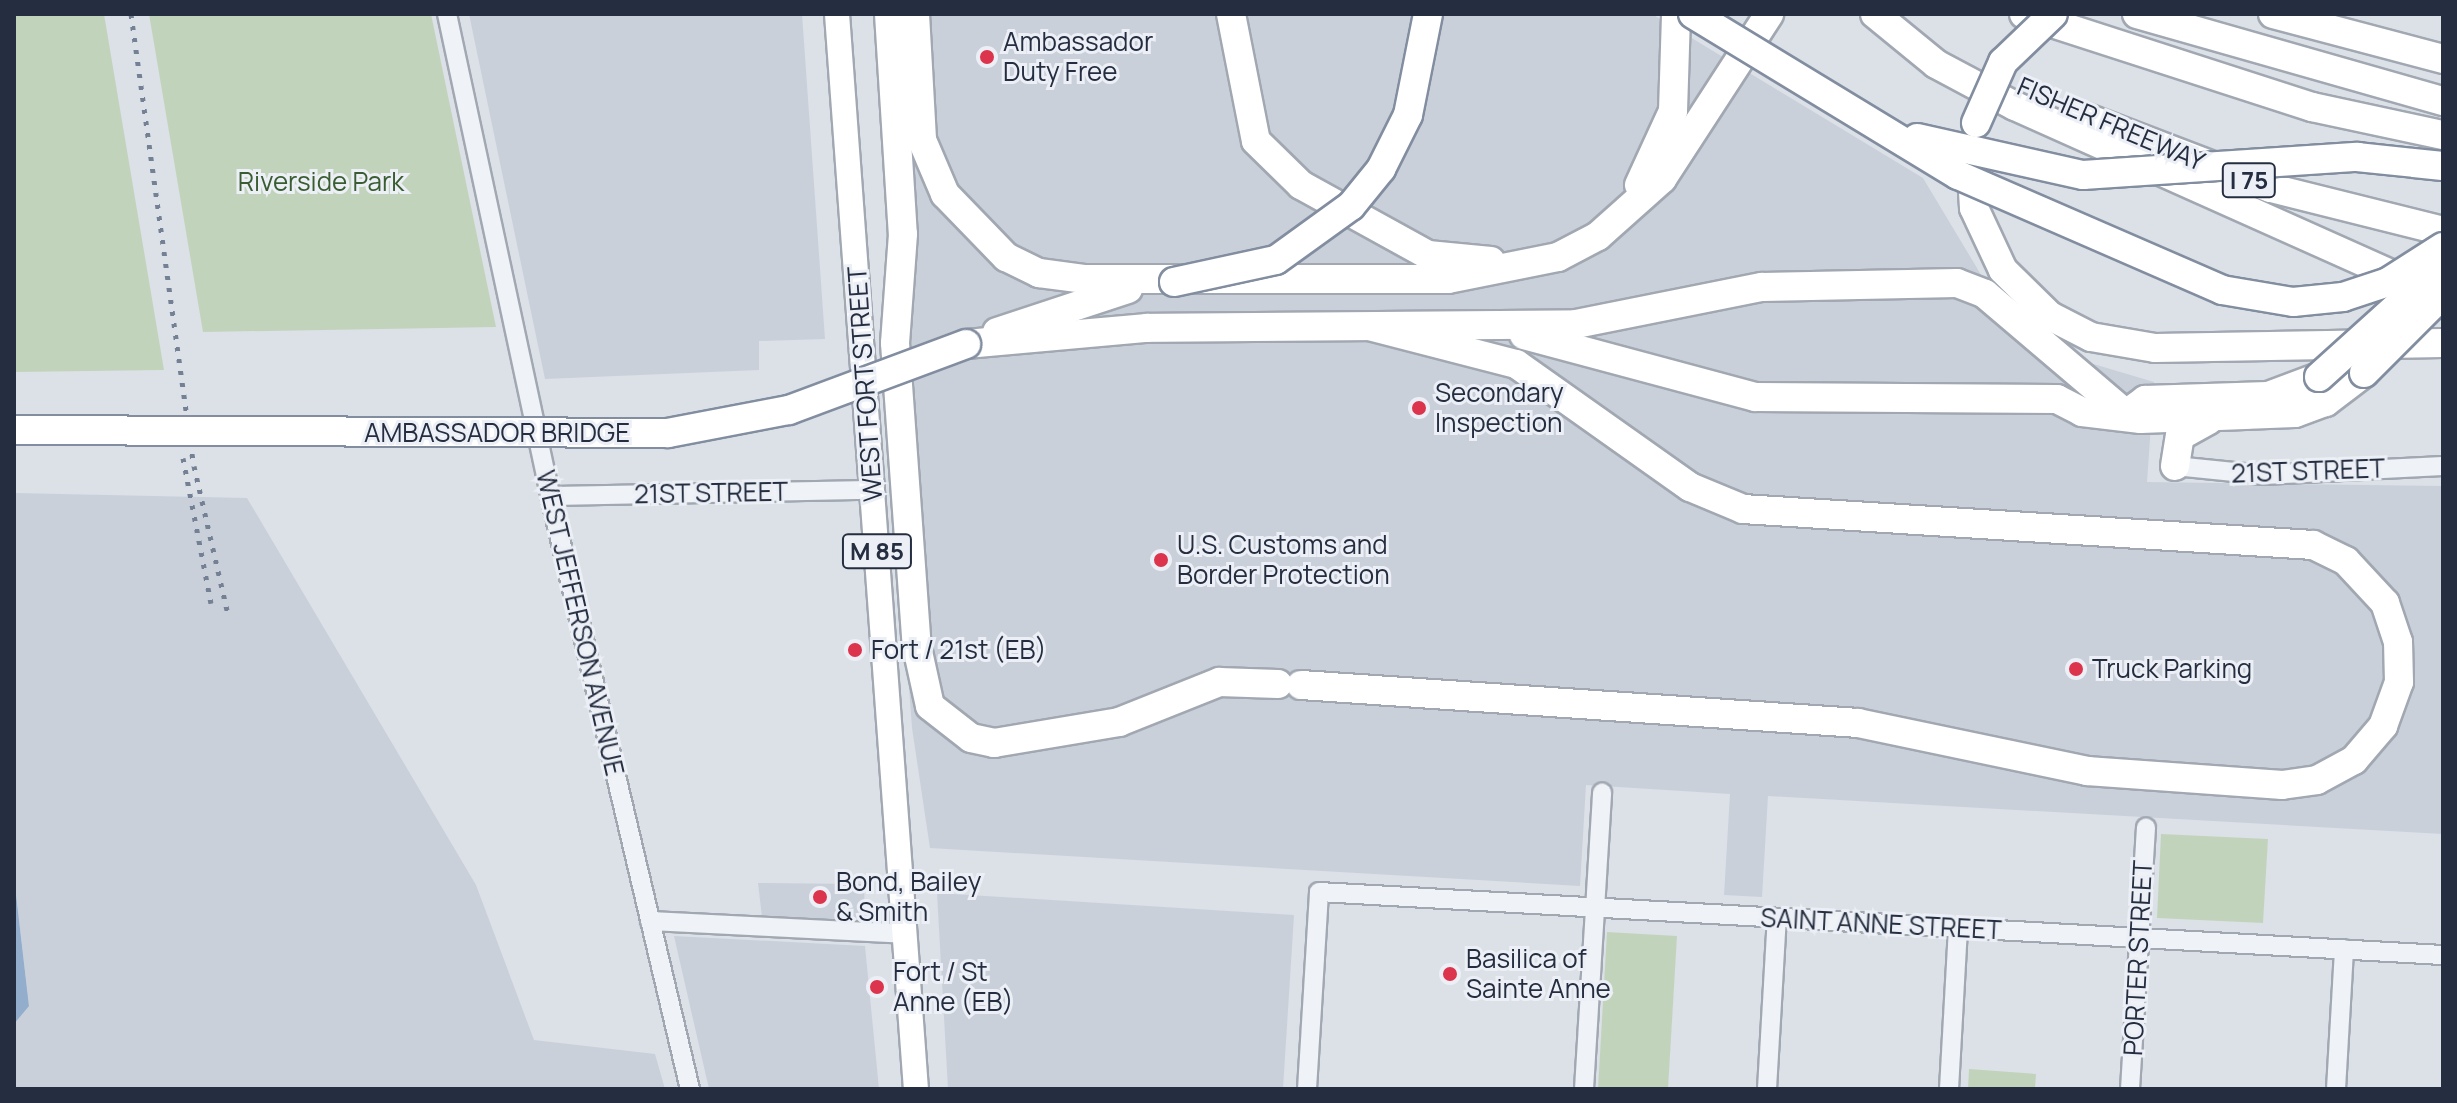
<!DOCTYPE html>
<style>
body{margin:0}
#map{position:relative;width:2457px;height:1103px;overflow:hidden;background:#dce1e8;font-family:Manrope,sans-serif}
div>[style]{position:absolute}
.built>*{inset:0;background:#cad0da}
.green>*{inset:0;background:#c2d3bc}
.water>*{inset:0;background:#93aecc}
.roads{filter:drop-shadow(2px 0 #a1a8b2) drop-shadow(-2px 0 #a1a8b2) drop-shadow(0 2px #a1a8b2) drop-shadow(0 -2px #a1a8b2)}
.minor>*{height:18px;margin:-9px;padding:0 9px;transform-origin:9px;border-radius:9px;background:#eff2f6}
.major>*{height:24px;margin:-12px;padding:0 12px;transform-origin:12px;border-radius:12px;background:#fff}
.highway>*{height:28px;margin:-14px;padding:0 14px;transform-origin:14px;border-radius:14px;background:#fff}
.rail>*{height:5px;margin-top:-2.5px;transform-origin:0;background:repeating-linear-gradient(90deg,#748093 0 4px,transparent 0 12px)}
.bridges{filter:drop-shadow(2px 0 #828ea0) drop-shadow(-2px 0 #828ea0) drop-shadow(0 2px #828ea0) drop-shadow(0 -2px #828ea0)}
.highway-bridge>*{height:28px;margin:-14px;padding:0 14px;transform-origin:14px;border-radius:14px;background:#fff}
.dots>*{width:22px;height:22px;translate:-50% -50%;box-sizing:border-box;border:4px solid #ecf0f6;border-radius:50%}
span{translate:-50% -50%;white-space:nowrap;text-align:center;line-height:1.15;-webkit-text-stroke:6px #ecf0f6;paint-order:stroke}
.shield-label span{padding:2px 6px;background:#ecf0f6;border:2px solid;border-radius:6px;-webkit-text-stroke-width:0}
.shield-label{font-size:24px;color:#252e40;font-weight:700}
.poi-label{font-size:26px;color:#252e40}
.left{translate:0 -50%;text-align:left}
.street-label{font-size:26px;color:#252e40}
.park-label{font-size:26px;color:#395d30}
.frame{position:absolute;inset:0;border:16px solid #252e40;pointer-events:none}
</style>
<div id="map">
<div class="built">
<i style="clip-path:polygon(469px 14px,802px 14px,825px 339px,759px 341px,759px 370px,545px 379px)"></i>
<i style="clip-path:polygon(898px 14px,1652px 14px,1923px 178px,1986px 283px,2080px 360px,2154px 382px,2147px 482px,2443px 486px,2443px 834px,1768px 796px,1762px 897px,1724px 895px,1730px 794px,1586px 785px,1580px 886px,930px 848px,912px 728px,883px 338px)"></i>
<i style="clip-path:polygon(14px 493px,247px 498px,476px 885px,534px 1040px,655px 1054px,665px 1089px,15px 1089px,14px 1024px,29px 1005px,14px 877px)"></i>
<i style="clip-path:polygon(758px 883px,864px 884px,865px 922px,762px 917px)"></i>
<i style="clip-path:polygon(937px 893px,1294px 915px,1283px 1089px,948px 1089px)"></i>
<i style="clip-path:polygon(674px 936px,865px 946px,879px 1089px,709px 1089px)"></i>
</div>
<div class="green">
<i style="clip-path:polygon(14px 14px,104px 14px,164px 370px,14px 372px)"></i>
<i style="clip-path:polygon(149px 14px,431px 14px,496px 327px,203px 332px)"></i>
<i style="clip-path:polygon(2161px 834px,2268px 839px,2263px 923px,2157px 918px)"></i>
<i style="clip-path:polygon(1607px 932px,1677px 936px,1668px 1089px,1598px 1089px)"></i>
<i style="clip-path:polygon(1969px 1069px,2036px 1074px,2035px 1089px,1968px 1089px)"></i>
</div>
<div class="water">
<i style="clip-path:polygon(14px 877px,29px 1006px,14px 1024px)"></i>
</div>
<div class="roads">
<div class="minor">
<i style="left:447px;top:14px;width:493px;rotate:77.9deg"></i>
<i style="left:550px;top:496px;width:609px;rotate:76.72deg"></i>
<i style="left:2175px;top:466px;width:89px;rotate:5.8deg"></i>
<i style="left:2264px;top:475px;width:179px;rotate:-2.9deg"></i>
<i style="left:550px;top:496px;width:323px;rotate:-1.1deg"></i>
<i style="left:650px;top:921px;width:255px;rotate:2.9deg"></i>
<i style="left:1307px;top:1089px;width:197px;rotate:-86.5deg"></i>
<i style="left:1319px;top:892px;width:1126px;rotate:3.21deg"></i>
<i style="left:1584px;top:1089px;width:297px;rotate:-86.5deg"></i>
<i style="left:1767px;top:1089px;width:171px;rotate:-86.7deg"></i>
<i style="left:1949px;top:1089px;width:161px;rotate:-86.8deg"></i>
<i style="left:2130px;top:1089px;width:262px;rotate:-86.5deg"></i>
<i style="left:2336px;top:1089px;width:140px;rotate:-86.7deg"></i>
</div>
<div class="major">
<i style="left:837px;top:14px;width:1078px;rotate:85.8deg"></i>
</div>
<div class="highway">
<i style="left:889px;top:14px;width:220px;rotate:86.4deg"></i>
<i style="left:903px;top:234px;width:109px;rotate:94.2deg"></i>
<i style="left:895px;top:343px;width:305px;rotate:85.9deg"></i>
<i style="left:917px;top:647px;width:60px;rotate:77.6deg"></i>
<i style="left:930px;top:706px;width:52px;rotate:38deg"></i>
<i style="left:971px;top:738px;width:24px;rotate:12deg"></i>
<i style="left:994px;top:743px;width:127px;rotate:-9.5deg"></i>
<i style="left:1119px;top:722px;width:108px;rotate:-21.8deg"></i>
<i style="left:1219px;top:682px;width:59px;rotate:1.9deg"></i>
<i style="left:915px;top:14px;width:126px;rotate:86.8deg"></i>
<i style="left:922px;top:140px;width:59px;rotate:66.9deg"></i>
<i style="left:945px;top:194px;width:88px;rotate:45.9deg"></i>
<i style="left:1006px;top:257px;width:37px;rotate:26deg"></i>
<i style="left:1039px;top:273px;width:45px;rotate:7.6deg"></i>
<i style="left:1084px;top:279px;width:364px"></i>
<i style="left:1448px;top:279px;width:112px;rotate:-11.3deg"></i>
<i style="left:1558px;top:257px;width:45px;rotate:-27.7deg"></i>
<i style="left:1598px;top:236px;width:86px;rotate:-41.7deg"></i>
<i style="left:1662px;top:179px;width:197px;rotate:-57deg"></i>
<i style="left:1231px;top:14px;width:129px;rotate:78.9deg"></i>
<i style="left:1256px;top:141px;width:63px;rotate:44.4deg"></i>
<i style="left:1301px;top:185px;width:145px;rotate:28.9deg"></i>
<i style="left:1428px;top:255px;width:63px;rotate:5.4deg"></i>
<i style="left:1875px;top:14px;width:79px;rotate:39.3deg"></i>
<i style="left:1936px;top:64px;width:89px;rotate:28deg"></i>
<i style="left:2015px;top:106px;width:436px;rotate:24.1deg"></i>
<i style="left:2024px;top:14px;width:303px;rotate:17.9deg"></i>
<i style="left:2312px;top:107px;width:134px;rotate:12.1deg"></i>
<i style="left:2137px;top:14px;width:318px;rotate:15.9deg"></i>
<i style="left:2273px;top:14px;width:176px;rotate:14.8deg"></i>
<i style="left:2082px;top:116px;width:202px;rotate:20.9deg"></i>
<i style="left:2271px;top:188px;width:177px;rotate:14deg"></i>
<i style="left:1971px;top:159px;width:49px;rotate:86.5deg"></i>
<i style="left:1974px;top:208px;width:68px;rotate:64.9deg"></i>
<i style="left:2003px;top:270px;width:66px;rotate:44.4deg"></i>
<i style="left:2050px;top:316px;width:46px;rotate:27.1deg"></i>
<i style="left:2091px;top:337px;width:65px;rotate:9.8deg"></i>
<i style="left:2155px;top:348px;width:288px;rotate:-1deg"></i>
<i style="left:1639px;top:185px;width:81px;rotate:-65.3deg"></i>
<i style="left:1673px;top:111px;width:97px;rotate:-88.2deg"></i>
<i style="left:997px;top:332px;width:138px;rotate:-18.2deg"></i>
<i style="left:1524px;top:335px;width:239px;rotate:15deg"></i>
<i style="left:1755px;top:397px;width:302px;rotate:0.4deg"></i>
<i style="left:2057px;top:399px;width:28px;rotate:27deg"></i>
<i style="left:2082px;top:412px;width:59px;rotate:6.8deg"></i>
<i style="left:2141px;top:419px;width:154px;rotate:-2.2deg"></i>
<i style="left:2295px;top:413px;width:33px;rotate:-20deg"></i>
<i style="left:2326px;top:402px;width:48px;rotate:-37.3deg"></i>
<i style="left:966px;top:344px;width:182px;rotate:-5.1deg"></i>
<i style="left:1147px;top:328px;width:429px;rotate:-0.5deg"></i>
<i style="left:1576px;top:324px;width:190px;rotate:-11.3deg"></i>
<i style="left:1762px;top:287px;width:195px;rotate:-1.2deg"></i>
<i style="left:1957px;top:283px;width:30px;rotate:21deg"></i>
<i style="left:1985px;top:294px;width:185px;rotate:40.4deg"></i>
<i style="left:2126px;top:414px;width:24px;rotate:-36deg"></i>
<i style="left:2145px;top:400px;width:123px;rotate:-1.9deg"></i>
<i style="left:2268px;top:396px;width:54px;rotate:-20.4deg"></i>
<i style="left:2175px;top:466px;width:30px;rotate:-81deg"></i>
<i style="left:2180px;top:436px;width:33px;rotate:-29deg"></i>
<i style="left:1301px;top:685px;width:558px;rotate:3.9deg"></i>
<i style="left:1858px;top:723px;width:234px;rotate:11.8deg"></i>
<i style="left:2087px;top:771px;width:196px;rotate:4.1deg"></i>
<i style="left:2282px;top:785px;width:35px;rotate:-8deg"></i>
<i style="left:2317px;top:780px;width:42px;rotate:-28.4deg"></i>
<i style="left:2354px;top:760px;width:45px;rotate:-49.5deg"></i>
<i style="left:2383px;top:726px;width:47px;rotate:-70deg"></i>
<i style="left:2399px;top:682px;width:40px;rotate:-91.4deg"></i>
<i style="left:2398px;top:642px;width:41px;rotate:-108.4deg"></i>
<i style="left:2385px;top:603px;width:57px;rotate:-132.9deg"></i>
<i style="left:2346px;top:561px;width:37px;rotate:-154deg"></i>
<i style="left:2313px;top:545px;width:571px;rotate:-176.39deg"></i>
<i style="left:1743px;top:509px;width:57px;rotate:-157.5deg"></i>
<i style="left:1690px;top:487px;width:213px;rotate:-144.7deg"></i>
<i style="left:1516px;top:364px;width:148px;rotate:-165.5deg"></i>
</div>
</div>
<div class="rail">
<i style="left:131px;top:14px;width:456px;rotate:82.1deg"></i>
<i style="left:194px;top:466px;width:152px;rotate:77.1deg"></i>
<i style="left:183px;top:458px;width:148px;rotate:79.1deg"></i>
</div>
<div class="bridges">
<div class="highway-bridge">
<i style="left:1693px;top:14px;width:310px;rotate:31.3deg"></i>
<i style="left:1958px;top:175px;width:288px;rotate:23.5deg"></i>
<i style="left:2222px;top:290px;width:72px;rotate:9.6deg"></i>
<i style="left:2293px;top:302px;width:50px;rotate:-5.7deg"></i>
<i style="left:2343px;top:297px;width:47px;rotate:-18.4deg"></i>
<i style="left:2388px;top:282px;width:65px;rotate:-32.5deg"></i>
<i style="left:1976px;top:123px;width:67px;rotate:-66.1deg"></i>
<i style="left:2003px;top:62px;width:69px;rotate:-43.8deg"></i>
<i style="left:1917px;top:138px;width:170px;rotate:12.6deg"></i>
<i style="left:2083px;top:175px;width:275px;rotate:-3.8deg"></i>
<i style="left:2357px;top:157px;width:86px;rotate:6deg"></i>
<i style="left:1174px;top:282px;width:104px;rotate:-12.2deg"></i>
<i style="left:1276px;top:260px;width:92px;rotate:-35.8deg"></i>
<i style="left:1351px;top:206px;width:48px;rotate:-51deg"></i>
<i style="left:1381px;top:169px;width:60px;rotate:-63.4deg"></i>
<i style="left:1408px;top:115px;width:103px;rotate:-78.8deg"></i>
<i style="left:2364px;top:373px;width:112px;rotate:-45deg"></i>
<i style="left:2319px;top:377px;width:167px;rotate:-42.1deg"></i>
<i style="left:14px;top:430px;width:654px;rotate:0.26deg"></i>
<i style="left:668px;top:433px;width:123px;rotate:-10.8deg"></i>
<i style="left:789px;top:410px;width:189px;rotate:-20.4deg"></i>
</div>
</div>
<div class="dots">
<i style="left:987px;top:57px;background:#db344c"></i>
<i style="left:1419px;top:408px;background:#db344c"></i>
<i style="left:1161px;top:560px;background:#db344c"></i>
<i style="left:855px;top:650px;background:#db344c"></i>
<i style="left:2076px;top:669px;background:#db344c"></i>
<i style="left:820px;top:897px;background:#db344c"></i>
<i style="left:1450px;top:974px;background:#db344c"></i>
<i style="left:877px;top:987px;background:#db344c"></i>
</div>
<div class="shield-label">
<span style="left:2249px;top:180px">I 75</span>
<span style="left:877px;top:551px">M 85</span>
</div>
<div class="poi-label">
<span class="left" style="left:1003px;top:57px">Ambassador<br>Duty Free</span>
<span class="left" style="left:1435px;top:408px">Secondary<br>Inspection</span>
<span class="left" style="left:1177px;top:560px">U.S. Customs and<br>Border Protection</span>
<span class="left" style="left:871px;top:650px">Fort / 21st (EB)</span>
<span class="left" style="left:2092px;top:669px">Truck Parking</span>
<span class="left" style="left:836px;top:897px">Bond, Bailey<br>&amp; Smith</span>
<span class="left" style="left:1466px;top:974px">Basilica of<br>Sainte Anne</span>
<span class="left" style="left:893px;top:987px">Fort / St<br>Anne (EB)</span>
</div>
<div class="street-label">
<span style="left:2111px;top:124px;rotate:23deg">FISHER FREEWAY</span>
<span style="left:865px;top:384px;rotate:-94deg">WEST FORT STREET</span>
<span style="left:497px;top:433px">AMBASSADOR BRIDGE</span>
<span style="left:2308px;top:471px;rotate:-2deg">21ST STREET</span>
<span style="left:711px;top:493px;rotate:-1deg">21ST STREET</span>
<span style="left:580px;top:623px;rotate:77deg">WEST JEFFERSON AVENUE</span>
<span style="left:1881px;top:924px;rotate:3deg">SAINT ANNE STREET</span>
<span style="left:2138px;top:958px;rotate:-87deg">PORTER STREET</span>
</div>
<div class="park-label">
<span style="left:321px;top:182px">Riverside Park</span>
</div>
<div class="frame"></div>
</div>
